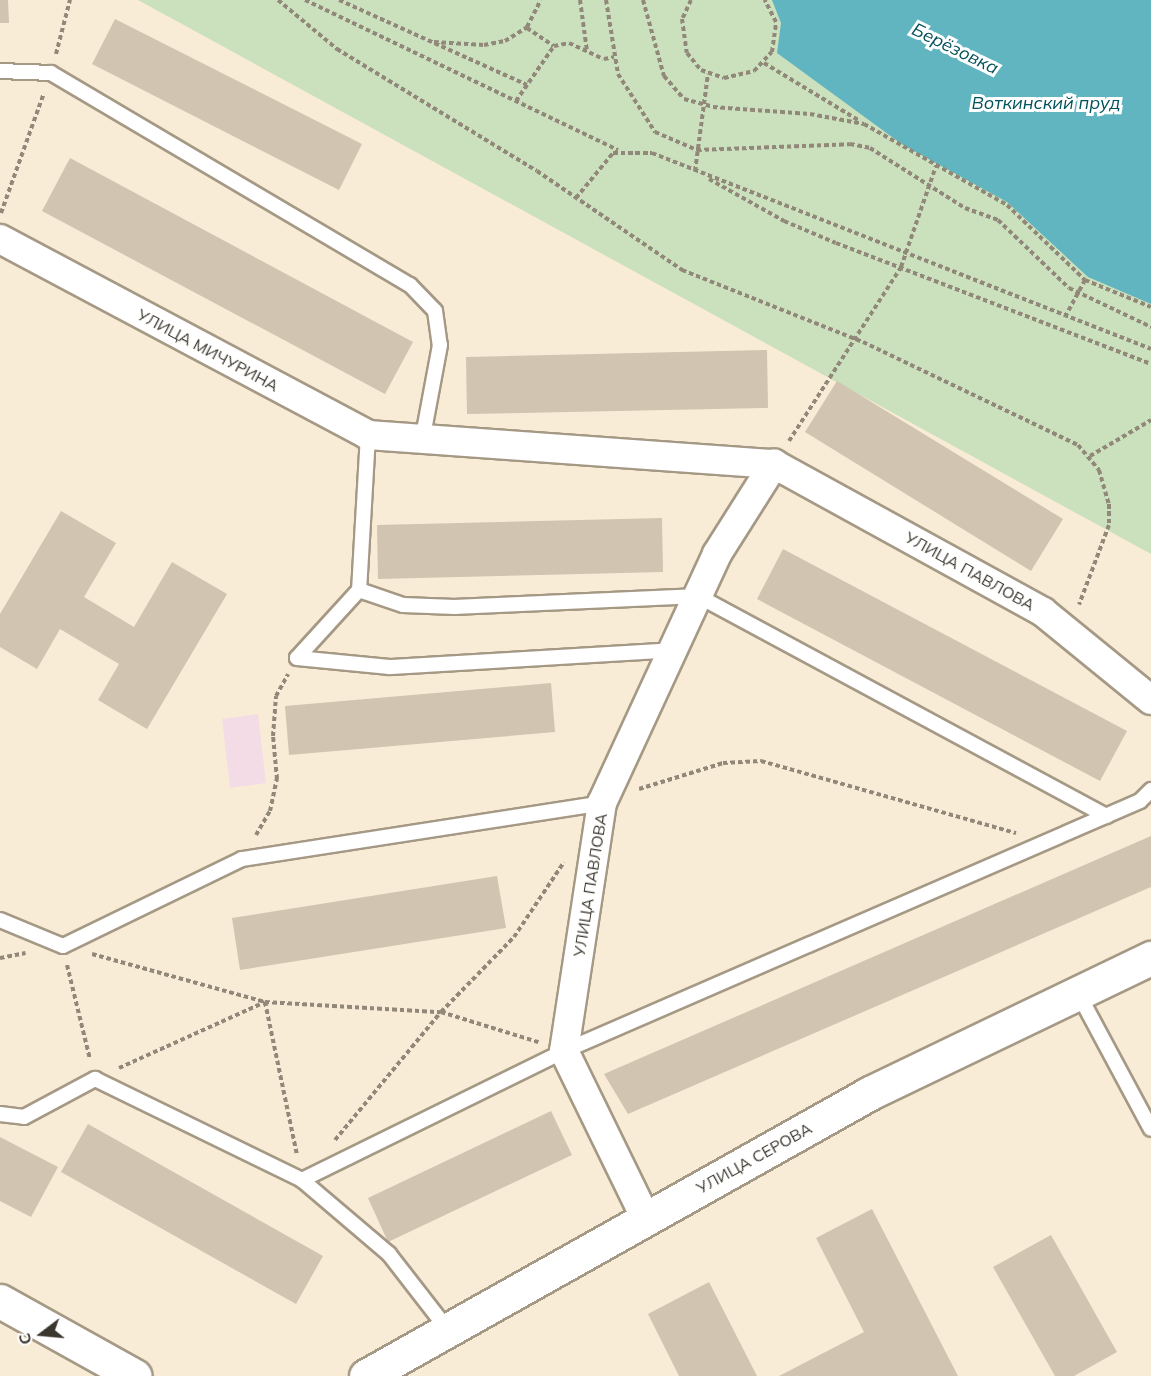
<!DOCTYPE html>
<meta charset="utf-8">
<style>
body{margin:0}
#map{position:relative;width:1151px;height:1376px;overflow:hidden;background:#f9ecd7;font-family:Mulish,sans-serif}
div>[style]{position:absolute}
.industrial>*{inset:0;background:#f4dce7}
.green>*{inset:0;background:#cbe0bc}
.water>*{inset:0;background:#60b5c0}
.building>*{inset:0;background:#d1c4b0}
.path>*{height:4px;margin-top:-2px;transform-origin:0;background:repeating-linear-gradient(90deg,#91887a 0 4.5px,transparent 0 7.5px)}
.roads{filter:drop-shadow(2px 0 #a59985) drop-shadow(-2px 0 #a59985) drop-shadow(0 2px #a59985) drop-shadow(0 -2px #a59985)}
.service>*{height:14px;margin:-7px;padding:0 7px;transform-origin:7px;border-radius:7px;background:#fff}
.minor>*{height:28px;margin:-14px;padding:0 14px;transform-origin:14px;border-radius:14px;background:#fff}
.secondary>*{height:33px;margin:-16.5px;padding:0 16.5px;transform-origin:16.5px;border-radius:16.5px;background:#fff}
span{translate:-50% -50%;white-space:nowrap;text-align:center;line-height:1.15;-webkit-text-stroke:6px #fff;paint-order:stroke}
.street-label{font-size:16px;color:#3b362e}
.water-label{font-size:18px;color:#01525a;font-style:italic}
.north{position:absolute;left:12px;top:1304px;width:60px;height:60px;-webkit-text-stroke:4px #fff;paint-order:stroke;rotate:254deg;font-size:16px;font-weight:700;line-height:24px;text-align:center;color:#3b362e}
.north::after{content:'';display:block;margin:auto;width:21px;height:27px;background:#3b362e;clip-path:polygon(50% 0,100% 100%,50% 72%,0 100%)}
</style>
<div id="map">
<div class="industrial">
<i style="clip-path:polygon(258px 714px,266px 783px,230px 788px,222px 719px)"></i>
</div>
<div class="green">
<i style="clip-path:polygon(138px 0,1151px 0,1151px 554px)"></i>
</div>
<div class="water">
<i style="clip-path:polygon(772px 0,1151px 0,1151px 304px,1088px 277px,1007px 202px,903px 145px,777px 53px,781px 23px)"></i>
</div>
<div class="building">
<i style="clip-path:polygon(0 0,8px 0,9px 23px,0 23px)"></i>
<i style="clip-path:polygon(115px 19px,362px 144px,339px 190px,92px 64px)"></i>
<i style="clip-path:polygon(70px 158px,413px 342px,385px 394px,42px 211px)"></i>
<i style="clip-path:polygon(767px 350px,768px 408px,467px 414px,466px 357px)"></i>
<i style="clip-path:polygon(837px 381px,1063px 519px,1031px 571px,805px 432px)"></i>
<i style="clip-path:polygon(61px 511px,116px 543px,84px 597px,134px 627px,172px 562px,227px 594px,147px 729px,98px 700px,119px 664px,60px 629px,37px 669px,0 647px,0 614px)"></i>
<i style="clip-path:polygon(662px 518px,663px 572px,378px 579px,377px 525px)"></i>
<i style="clip-path:polygon(783px 549px,1127px 731px,1100px 781px,757px 599px)"></i>
<i style="clip-path:polygon(551px 683px,555px 732px,289px 755px,285px 706px)"></i>
<i style="clip-path:polygon(1151px 836px,1151px 887px,628px 1114px,604px 1074px)"></i>
<i style="clip-path:polygon(497px 876px,506px 928px,240px 970px,232px 918px)"></i>
<i style="clip-path:polygon(551px 1111px,572px 1155px,388px 1242px,368px 1198px)"></i>
<i style="clip-path:polygon(88px 1124px,323px 1256px,296px 1304px,61px 1172px)"></i>
<i style="clip-path:polygon(0 1137px,58px 1167px,31px 1217px,0 1201px)"></i>
<i style="clip-path:polygon(872px 1209px,958px 1376px,779px 1376px,864px 1332px,816px 1238px)"></i>
<i style="clip-path:polygon(1051px 1235px,1117px 1352px,1074px 1376px,1055px 1376px,993px 1267px)"></i>
<i style="clip-path:polygon(709px 1282px,757px 1376px,679px 1376px,648px 1314px)"></i>
</div>
<div class="path">
<i style="left:278px;top:0;width:77px;rotate:39.7deg"></i>
<i style="left:337px;top:49px;width:234px;rotate:31.4deg"></i>
<i style="left:537px;top:171px;width:176px;rotate:34.3deg"></i>
<i style="left:682px;top:270px;width:195px;rotate:21.7deg"></i>
<i style="left:863px;top:342px;width:238px;rotate:25.6deg"></i>
<i style="left:1078px;top:445px;width:33px;rotate:50deg"></i>
<i style="left:1099px;top:470px;width:35px;rotate:74deg"></i>
<i style="left:1109px;top:504px;width:21px;rotate:90deg"></i>
<i style="left:1109px;top:525px;width:85px;rotate:110.6deg"></i>
<i style="left:305px;top:0;width:347px;rotate:25.6deg"></i>
<i style="left:339px;top:0;width:206px;rotate:24.3deg"></i>
<i style="left:580px;top:0;width:51px;rotate:82.2deg"></i>
<i style="left:606px;top:0;width:75px;rotate:80.8deg"></i>
<i style="left:618px;top:74px;width:69px;rotate:57.5deg"></i>
<i style="left:655px;top:132px;width:46px;rotate:23.2deg"></i>
<i style="left:697px;top:150px;width:153px;rotate:-2.2deg"></i>
<i style="left:850px;top:144px;width:20px;rotate:11deg"></i>
<i style="left:870px;top:148px;width:112px;rotate:32.3deg"></i>
<i style="left:965px;top:208px;width:35px;rotate:20deg"></i>
<i style="left:998px;top:220px;width:98px;rotate:43.8deg"></i>
<i style="left:1069px;top:288px;width:91px;rotate:25.4deg"></i>
<i style="left:643px;top:0;width:79px;rotate:74.6deg"></i>
<i style="left:664px;top:76px;width:30px;rotate:49deg"></i>
<i style="left:684px;top:99px;width:30px;rotate:15deg"></i>
<i style="left:713px;top:107px;width:97px;rotate:4.1deg"></i>
<i style="left:810px;top:114px;width:55px;rotate:10.5deg"></i>
<i style="left:864px;top:124px;width:164px;rotate:29.5deg"></i>
<i style="left:1007px;top:205px;width:108px;rotate:43.9deg"></i>
<i style="left:1085px;top:280px;width:71px;rotate:22.2deg"></i>
<i style="left:691px;top:0;width:21px;rotate:115deg"></i>
<i style="left:682px;top:19px;width:34px;rotate:82deg"></i>
<i style="left:687px;top:53px;width:22px;rotate:51deg"></i>
<i style="left:701px;top:70px;width:24px;rotate:19deg"></i>
<i style="left:724px;top:78px;width:31px;rotate:-13deg"></i>
<i style="left:754px;top:71px;width:26px;rotate:-47deg"></i>
<i style="left:772px;top:52px;width:30px;rotate:-82deg"></i>
<i style="left:776px;top:22px;width:25px;rotate:-117deg"></i>
<i style="left:527px;top:28px;width:32px;rotate:34deg"></i>
<i style="left:434px;top:42px;width:50px;rotate:3.4deg"></i>
<i style="left:484px;top:45px;width:21px;rotate:-11deg"></i>
<i style="left:505px;top:41px;width:26px;rotate:-32deg"></i>
<i style="left:527px;top:27px;width:30px;rotate:-63deg"></i>
<i style="left:56px;top:54px;width:56px;rotate:-75.5deg"></i>
<i style="left:764px;top:63px;width:110px;rotate:31.2deg"></i>
<i style="left:516px;top:101px;width:67px;rotate:-55.4deg"></i>
<i style="left:554px;top:46px;width:15px;rotate:-11deg"></i>
<i style="left:569px;top:43px;width:38px;rotate:25deg"></i>
<i style="left:604px;top:59px;width:10px;rotate:-11deg"></i>
<i style="left:695px;top:171px;width:98px;rotate:-82.4deg"></i>
<i style="left:709px;top:179px;width:86px;rotate:29.2deg"></i>
<i style="left:784px;top:221px;width:56px;rotate:22.9deg"></i>
<i style="left:836px;top:243px;width:337px;rotate:21deg"></i>
<i style="left:576px;top:198px;width:58px;rotate:-50.6deg"></i>
<i style="left:613px;top:153px;width:39px"></i>
<i style="left:652px;top:153px;width:536px;rotate:21.44deg"></i>
<i style="left:1px;top:213px;width:127px;rotate:-70.3deg"></i>
<i style="left:1065px;top:317px;width:42px;rotate:-61.6deg"></i>
<i style="left:789px;top:441px;width:207px;rotate:-57.2deg"></i>
<i style="left:901px;top:267px;width:107px;rotate:-70.9deg"></i>
<i style="left:1090px;top:456px;width:71px;rotate:-30.5deg"></i>
<i style="left:639px;top:789px;width:88px;rotate:-17.2deg"></i>
<i style="left:723px;top:763px;width:38px;rotate:-3deg"></i>
<i style="left:761px;top:761px;width:265px;rotate:15.8deg"></i>
<i style="left:256px;top:835px;width:28px;rotate:-60deg"></i>
<i style="left:270px;top:811px;width:33px;rotate:-78deg"></i>
<i style="left:277px;top:779px;width:43px;rotate:-95.3deg"></i>
<i style="left:273px;top:736px;width:40px;rotate:-85.7deg"></i>
<i style="left:276px;top:696px;width:25px;rotate:-61deg"></i>
<i style="left:92px;top:954px;width:180px;rotate:15.5deg"></i>
<i style="left:265px;top:1002px;width:176px;rotate:3.3deg"></i>
<i style="left:441px;top:1012px;width:102px;rotate:17.2deg"></i>
<i style="left:0;top:958px;width:26px;rotate:-11deg"></i>
<i style="left:67px;top:965px;width:97px;rotate:76.3deg"></i>
<i style="left:119px;top:1068px;width:160px;rotate:-24.3deg"></i>
<i style="left:265px;top:1002px;width:156px;rotate:78.2deg"></i>
<i style="left:335px;top:1140px;width:166px;rotate:-50.4deg"></i>
<i style="left:441px;top:1012px;width:105px;rotate:-45.8deg"></i>
<i style="left:514px;top:937px;width:90px;rotate:-56.3deg"></i>
</div>
<div class="roads">
<div class="service">
<i style="left:0;top:71px;width:51px;rotate:2.2deg"></i>
<i style="left:51px;top:73px;width:417px;rotate:30.6deg"></i>
<i style="left:410px;top:285px;width:36px;rotate:46deg"></i>
<i style="left:435px;top:311px;width:34px;rotate:82deg"></i>
<i style="left:440px;top:345px;width:93px;rotate:100.6deg"></i>
<i style="left:368px;top:435px;width:155px;rotate:93.3deg"></i>
<i style="left:359px;top:590px;width:46px;rotate:18.8deg"></i>
<i style="left:403px;top:605px;width:52px;rotate:2.2deg"></i>
<i style="left:455px;top:607px;width:243px;rotate:-2.6deg"></i>
<i style="left:698px;top:596px;width:464px;rotate:28.3deg"></i>
<i style="left:359px;top:590px;width:92px;rotate:132.4deg"></i>
<i style="left:297px;top:658px;width:93px;rotate:5.5deg"></i>
<i style="left:390px;top:667px;width:284px;rotate:-3.4deg"></i>
<i style="left:0;top:920px;width:68px;rotate:22.4deg"></i>
<i style="left:63px;top:946px;width:199px;rotate:-25.9deg"></i>
<i style="left:242px;top:859px;width:364px;rotate:-8.8deg"></i>
<i style="left:1078px;top:993px;width:154px;rotate:61.8deg"></i>
<i style="left:0;top:1114px;width:24px;rotate:7deg"></i>
<i style="left:24px;top:1117px;width:81px;rotate:-28.2deg"></i>
<i style="left:95px;top:1079px;width:230px;rotate:26deg"></i>
<i style="left:302px;top:1180px;width:114px;rotate:40.4deg"></i>
<i style="left:389px;top:1254px;width:96px;rotate:52.2deg"></i>
<i style="left:302px;top:1180px;width:292px;rotate:-26.2deg"></i>
<i style="left:564px;top:1051px;width:628px;rotate:-23.46deg"></i>
<i style="left:1140px;top:801px;width:16px;rotate:-45deg"></i>
</div>
<div class="minor">
<i style="left:0;top:239px;width:417px;rotate:28deg"></i>
<i style="left:368px;top:435px;width:407px;rotate:4.1deg"></i>
<i style="left:774px;top:464px;width:307px;rotate:28.8deg"></i>
<i style="left:1043px;top:612px;width:139px;rotate:39.2deg"></i>
<i style="left:646px;top:1219px;width:187px;rotate:-116deg"></i>
<i style="left:564px;top:1051px;width:251px;rotate:-81.3deg"></i>
<i style="left:602px;top:803px;width:274px;rotate:-65.2deg"></i>
<i style="left:717px;top:554px;width:107px;rotate:-57.7deg"></i>
</div>
<div class="secondary">
<i style="left:0;top:1301px;width:154px;rotate:29.1deg"></i>
<i style="left:366px;top:1376px;width:578px;rotate:-29.31deg"></i>
<i style="left:870px;top:1093px;width:312px;rotate:-25.7deg"></i>
</div>
</div>
<div class="street-label">
<span style="left:208px;top:350px;rotate:28deg">УЛИЦА МИЧУРИНА</span>
<span style="left:970px;top:571px;rotate:29deg">УЛИЦА ПАВЛОВА</span>
<span style="left:590px;top:885px;rotate:-81deg">УЛИЦА ПАВЛОВА</span>
<span style="left:754px;top:1158px;rotate:-29deg">УЛИЦА СЕРОВА</span>
</div>
<div class="water-label">
<span style="left:955px;top:49px;rotate:26deg">Берёзовка</span>
<span style="left:1046px;top:103px">Воткинский пруд</span>
</div>
<div class="north">С</div>
</div>
